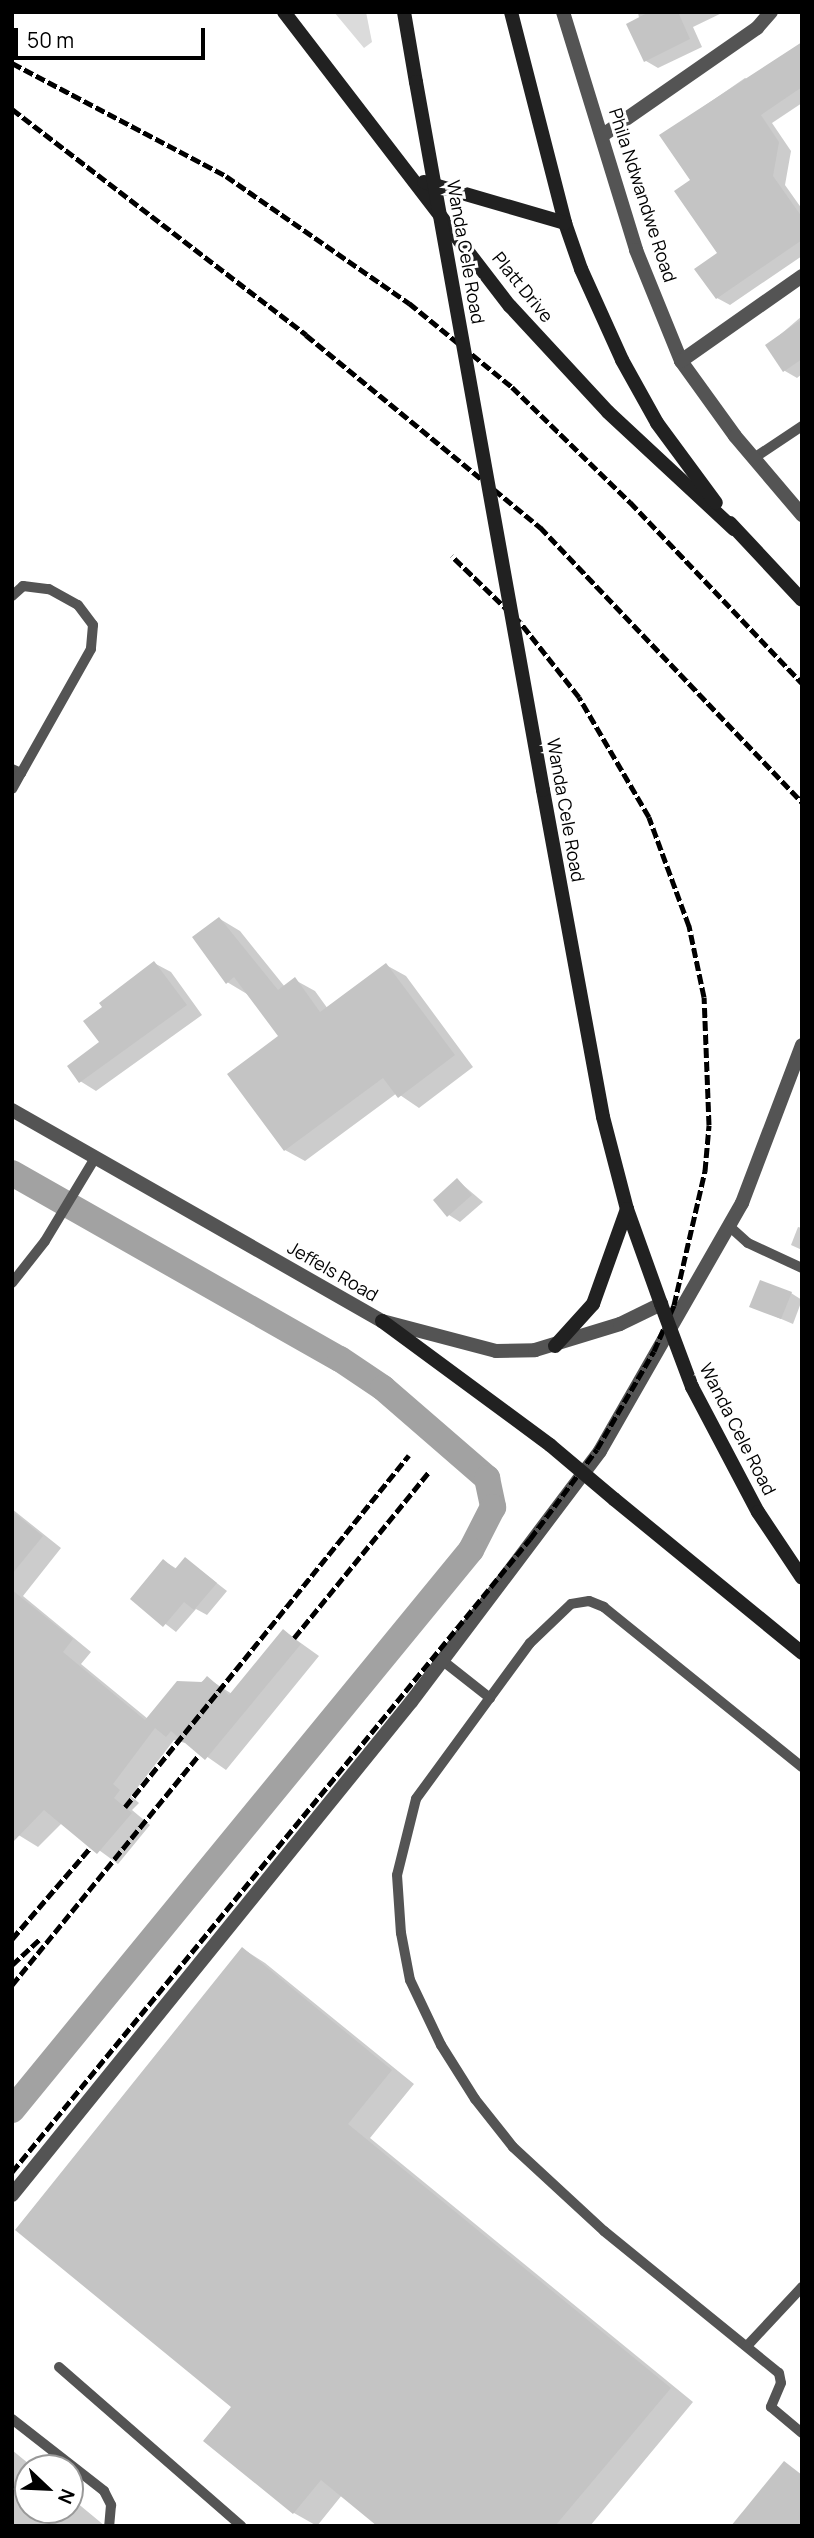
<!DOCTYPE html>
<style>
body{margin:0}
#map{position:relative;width:814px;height:2538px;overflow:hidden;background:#fff;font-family:Manrope,sans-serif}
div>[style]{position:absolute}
.green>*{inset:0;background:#dbdbdb}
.shadow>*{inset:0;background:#0003}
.canal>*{height:26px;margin:-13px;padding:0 13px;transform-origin:13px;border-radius:13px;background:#a2a2a2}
.building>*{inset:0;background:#c4c4c4}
.lane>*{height:10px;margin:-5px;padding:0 5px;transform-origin:5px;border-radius:5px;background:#545454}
.street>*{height:14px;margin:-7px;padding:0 7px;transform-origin:7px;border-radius:7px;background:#545454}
.secondary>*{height:14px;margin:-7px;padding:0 7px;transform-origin:7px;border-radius:7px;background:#212121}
.rail>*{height:5px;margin-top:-2.5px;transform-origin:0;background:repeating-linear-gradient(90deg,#000 0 10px,transparent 0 13.5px)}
.secondary-bridge>*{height:14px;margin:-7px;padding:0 7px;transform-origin:7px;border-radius:7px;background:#212121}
span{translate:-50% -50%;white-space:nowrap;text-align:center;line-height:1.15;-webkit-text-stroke:6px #fff;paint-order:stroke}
.street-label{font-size:18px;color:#000}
.frame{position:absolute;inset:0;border:14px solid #000;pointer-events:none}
.north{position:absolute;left:14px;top:2454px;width:70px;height:70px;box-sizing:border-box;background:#fff;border:2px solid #999;border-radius:50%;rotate:113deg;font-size:19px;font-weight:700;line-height:28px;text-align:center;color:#000}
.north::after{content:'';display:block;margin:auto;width:24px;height:32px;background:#000;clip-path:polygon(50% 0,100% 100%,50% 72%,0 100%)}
.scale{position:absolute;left:14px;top:28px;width:191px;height:32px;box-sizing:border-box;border:4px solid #000;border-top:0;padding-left:9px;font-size:21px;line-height:24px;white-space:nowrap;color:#000;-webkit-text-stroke:5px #fff;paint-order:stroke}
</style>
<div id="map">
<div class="green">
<i style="clip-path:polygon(334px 12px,366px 12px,372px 42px,364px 48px)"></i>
</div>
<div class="shadow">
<i style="clip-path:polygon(638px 12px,724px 12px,693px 27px,702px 47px,658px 68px,646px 61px)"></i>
<i style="clip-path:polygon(802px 46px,802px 103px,772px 123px,791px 151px,785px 185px,802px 209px,802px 256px,730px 305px,717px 298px,719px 253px,693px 181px,661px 136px,745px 78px,749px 80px)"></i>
<i style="clip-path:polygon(802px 316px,802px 374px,797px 378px,785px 371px,767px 346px)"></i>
<i style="clip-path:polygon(220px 919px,240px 931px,285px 987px,295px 980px,315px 991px,328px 1009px,386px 965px,406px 976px,473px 1067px,419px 1108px,397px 1093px,305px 1161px,285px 1150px,281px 1036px,247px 994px,227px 982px)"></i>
<i style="clip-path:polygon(154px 963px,171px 972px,202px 1015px,96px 1091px,80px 1081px,102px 1043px,104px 1007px)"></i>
<i style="clip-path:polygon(457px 1180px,483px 1202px,460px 1222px,449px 1215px)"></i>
<i style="clip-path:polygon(798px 1227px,802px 1228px,802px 1250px,791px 1245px)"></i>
<i style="clip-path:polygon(791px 1293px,802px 1300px,793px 1324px,751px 1306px)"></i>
<i style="clip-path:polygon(12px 1509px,61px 1548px,23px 1596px,91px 1652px,81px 1664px,148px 1719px,207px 1678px,232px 1694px,284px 1631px,319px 1656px,226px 1770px,189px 1744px,174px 1740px,131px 1796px,139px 1803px,132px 1810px,150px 1825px,118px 1864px,62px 1823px,38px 1847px,12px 1831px)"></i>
<i style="clip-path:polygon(186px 1559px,227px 1591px,207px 1615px,196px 1609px,176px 1632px,133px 1599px,164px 1561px,177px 1569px)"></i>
<i style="clip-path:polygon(243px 1949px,265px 1963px,414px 2084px,370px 2138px,693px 2402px,590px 2526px,379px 2526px,342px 2495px,317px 2526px,294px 2513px,233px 2406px)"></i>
<i style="clip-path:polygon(12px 2450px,34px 2468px,28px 2468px,28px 2510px,70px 2510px,70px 2497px,105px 2526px,12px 2526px)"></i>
</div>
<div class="canal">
<i style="left:12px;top:1173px;width:377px;rotate:29.6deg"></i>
<i style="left:340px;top:1359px;width:52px;rotate:34deg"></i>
<i style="left:383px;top:1388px;width:138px;rotate:40.9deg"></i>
<i style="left:487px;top:1478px;width:30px;rotate:78deg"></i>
<i style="left:493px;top:1507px;width:48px;rotate:117.1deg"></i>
<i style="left:471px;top:1550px;width:724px;rotate:129.34deg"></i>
</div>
<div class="building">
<i style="clip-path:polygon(649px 12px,678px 12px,690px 39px,644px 62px,626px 24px)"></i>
<i style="clip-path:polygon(802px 42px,802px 87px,761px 115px,779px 142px,773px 176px,802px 217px,802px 240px,716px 299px,694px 269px,717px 253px,674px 191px,690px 180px,659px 135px)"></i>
<i style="clip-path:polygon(802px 319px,802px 359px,783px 372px,765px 345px)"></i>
<i style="clip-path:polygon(219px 917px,278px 990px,295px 977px,320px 1012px,386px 963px,455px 1055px,398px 1098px,383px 1078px,284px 1151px,227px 1074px,278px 1036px,234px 977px,226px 984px,192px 937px)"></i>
<i style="clip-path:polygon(154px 961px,187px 1005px,79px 1083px,67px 1066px,99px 1042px,83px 1021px,102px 1007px,99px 1003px)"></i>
<i style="clip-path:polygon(457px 1178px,472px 1195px,447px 1217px,433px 1200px)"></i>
<i style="clip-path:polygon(760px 1280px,792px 1292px,781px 1319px,749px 1307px)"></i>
<i style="clip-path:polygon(12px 1511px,43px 1536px,12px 1574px)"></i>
<i style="clip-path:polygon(185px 1557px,217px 1583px,194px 1610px,184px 1602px,163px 1627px,130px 1599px,163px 1559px,175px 1569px)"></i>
<i style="clip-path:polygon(12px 1590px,73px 1639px,63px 1652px,145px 1720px,177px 1681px,202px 1682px,207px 1676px,229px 1695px,283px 1629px,301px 1644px,205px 1760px,171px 1731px,166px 1737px,155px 1728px,113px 1784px,120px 1790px,114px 1798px,132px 1813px,97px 1854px,44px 1810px,12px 1843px)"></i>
<i style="clip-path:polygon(242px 1947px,392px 2070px,348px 2124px,671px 2388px,555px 2526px,377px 2526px,321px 2480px,293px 2514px,203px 2441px,231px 2407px,15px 2230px)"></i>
<i style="clip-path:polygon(784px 2461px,802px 2475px,802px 2526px,731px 2526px)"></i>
</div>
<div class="lane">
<i style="left:754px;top:458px;width:58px;rotate:-33.7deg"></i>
<i style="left:12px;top:596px;width:15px;rotate:-42deg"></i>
<i style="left:23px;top:586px;width:26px;rotate:7deg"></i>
<i style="left:49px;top:589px;width:33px;rotate:29deg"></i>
<i style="left:78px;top:605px;width:25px;rotate:53deg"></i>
<i style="left:93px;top:625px;width:24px;rotate:95deg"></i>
<i style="left:91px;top:649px;width:142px;rotate:119.4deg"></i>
<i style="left:12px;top:769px;width:10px;rotate:24deg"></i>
<i style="left:21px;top:773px;width:18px;rotate:119deg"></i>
<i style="left:729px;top:1226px;width:25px;rotate:42deg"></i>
<i style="left:748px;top:1243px;width:60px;rotate:24.8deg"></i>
<i style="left:12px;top:1283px;width:53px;rotate:-51.8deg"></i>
<i style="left:45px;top:1241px;width:97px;rotate:-58.9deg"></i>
<i style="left:443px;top:1661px;width:60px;rotate:38.2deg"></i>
<i style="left:802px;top:1767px;width:255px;rotate:-141.1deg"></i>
<i style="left:604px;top:1607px;width:16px;rotate:-158deg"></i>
<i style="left:589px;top:1601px;width:18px;rotate:171deg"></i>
<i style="left:571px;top:1604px;width:57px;rotate:136.4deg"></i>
<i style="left:530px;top:1643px;width:193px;rotate:126.2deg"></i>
<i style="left:416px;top:1799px;width:78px;rotate:104deg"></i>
<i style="left:397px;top:1875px;width:58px;rotate:86.1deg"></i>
<i style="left:401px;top:1933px;width:48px;rotate:79.2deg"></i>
<i style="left:410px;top:1980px;width:72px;rotate:64.5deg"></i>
<i style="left:441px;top:2045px;width:64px;rotate:57.8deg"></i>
<i style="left:475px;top:2099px;width:61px;rotate:51.6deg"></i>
<i style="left:513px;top:2147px;width:124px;rotate:42.7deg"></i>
<i style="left:604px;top:2231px;width:225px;rotate:39.1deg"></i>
<i style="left:779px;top:2373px;width:10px;rotate:79deg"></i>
<i style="left:781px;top:2383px;width:26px;rotate:113deg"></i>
<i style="left:771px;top:2407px;width:40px;rotate:40deg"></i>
<i style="left:747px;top:2346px;width:81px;rotate:-47deg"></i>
<i style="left:59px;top:2367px;width:242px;rotate:41.1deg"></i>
<i style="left:12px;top:2419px;width:117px;rotate:38deg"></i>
<i style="left:104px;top:2491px;width:16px;rotate:63deg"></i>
<i style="left:111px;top:2505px;width:21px;rotate:95deg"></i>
</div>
<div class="street">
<i style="left:563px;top:12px;width:249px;rotate:72.9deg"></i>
<i style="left:636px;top:250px;width:120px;rotate:67.9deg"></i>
<i style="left:681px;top:361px;width:92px;rotate:54.2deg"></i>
<i style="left:735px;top:436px;width:104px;rotate:49.7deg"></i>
<i style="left:603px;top:135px;width:188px;rotate:-34.8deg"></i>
<i style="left:757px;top:28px;width:21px;rotate:-49deg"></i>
<i style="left:681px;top:361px;width:148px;rotate:-35.1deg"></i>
<i style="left:12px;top:1110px;width:426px;rotate:29.7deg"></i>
<i style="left:382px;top:1321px;width:118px;rotate:14.7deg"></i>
<i style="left:496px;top:1351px;width:39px;rotate:-1deg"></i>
<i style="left:535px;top:1350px;width:89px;rotate:-17deg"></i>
<i style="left:620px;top:1324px;width:46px;rotate:-26deg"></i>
<i style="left:12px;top:2195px;width:634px;rotate:-51.02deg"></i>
<i style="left:411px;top:1702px;width:314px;rotate:-53deg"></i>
<i style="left:600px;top:1451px;width:286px;rotate:-60.2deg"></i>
<i style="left:742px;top:1203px;width:169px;rotate:-69.2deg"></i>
</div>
<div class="secondary">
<i style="left:284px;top:12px;width:371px;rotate:52.5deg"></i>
<i style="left:510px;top:306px;width:144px;rotate:47.2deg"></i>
<i style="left:608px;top:412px;width:172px;rotate:42.9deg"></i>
<i style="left:404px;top:12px;width:71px;rotate:80.3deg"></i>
<i style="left:511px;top:12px;width:218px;rotate:75.6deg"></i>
<i style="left:565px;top:223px;width:49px;rotate:70.8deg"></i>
<i style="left:581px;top:269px;width:100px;rotate:65.7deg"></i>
<i style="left:622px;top:360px;width:72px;rotate:60.9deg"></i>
<i style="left:657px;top:423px;width:99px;rotate:53.6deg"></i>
<i style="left:424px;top:182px;width:147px;rotate:16.2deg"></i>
<i style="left:730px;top:523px;width:105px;rotate:46.9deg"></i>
<i style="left:543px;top:790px;width:332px;rotate:79.6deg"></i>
<i style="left:603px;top:1117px;width:95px;rotate:75.4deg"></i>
<i style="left:627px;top:1209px;width:101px;rotate:70.3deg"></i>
<i style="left:382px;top:1321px;width:209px;rotate:36.4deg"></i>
<i style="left:555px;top:1346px;width:57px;rotate:-47.9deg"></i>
<i style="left:593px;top:1304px;width:101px;rotate:-70.3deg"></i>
<i style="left:692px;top:1387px;width:141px;rotate:62.2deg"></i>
<i style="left:758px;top:1512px;width:79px;rotate:56.3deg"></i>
<i style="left:614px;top:1499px;width:243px;rotate:39.3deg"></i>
</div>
<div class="rail">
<i style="left:12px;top:63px;width:242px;rotate:27.8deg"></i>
<i style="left:226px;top:176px;width:223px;rotate:34.8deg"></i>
<i style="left:409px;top:303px;width:133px;rotate:39.2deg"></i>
<i style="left:512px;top:387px;width:165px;rotate:44.3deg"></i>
<i style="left:630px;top:502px;width:250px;rotate:46.5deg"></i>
<i style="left:12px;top:109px;width:371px;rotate:37.5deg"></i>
<i style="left:306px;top:335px;width:303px;rotate:39.4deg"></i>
<i style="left:540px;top:527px;width:380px;rotate:46.4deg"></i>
<i style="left:294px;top:1638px;width:214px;rotate:-50.9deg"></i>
<i style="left:125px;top:1807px;width:452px;rotate:-51.1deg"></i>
<i style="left:12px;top:1939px;width:120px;rotate:-49.4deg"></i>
<i style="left:12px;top:1965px;width:40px;rotate:-43deg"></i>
<i style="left:12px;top:1985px;width:296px;rotate:-50.9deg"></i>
<i style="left:12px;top:2172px;width:818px;rotate:-50.71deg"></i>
<i style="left:530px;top:1539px;width:112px;rotate:-53.3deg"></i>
<i style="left:597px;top:1449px;width:113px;rotate:-59.8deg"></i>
<i style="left:654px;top:1351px;width:50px;rotate:-66.5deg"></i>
<i style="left:674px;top:1305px;width:138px;rotate:-77deg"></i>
<i style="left:705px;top:1171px;width:46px;rotate:-85deg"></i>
<i style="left:709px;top:1125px;width:128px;rotate:-92.2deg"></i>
<i style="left:704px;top:997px;width:73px;rotate:-101.9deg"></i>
<i style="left:689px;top:926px;width:116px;rotate:-110.2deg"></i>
<i style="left:649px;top:817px;width:139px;rotate:-120.3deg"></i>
<i style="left:579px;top:697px;width:95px;rotate:-128.2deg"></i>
<i style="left:520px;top:622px;width:95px;rotate:-135.9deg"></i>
</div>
<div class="secondary-bridge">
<i style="left:416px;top:82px;width:719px;rotate:79.83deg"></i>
<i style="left:661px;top:1304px;width:89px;rotate:69.5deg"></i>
<i style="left:550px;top:1445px;width:84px;rotate:40.2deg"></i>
</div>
<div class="street-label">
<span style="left:643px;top:195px;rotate:72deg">Phila Ndwandwe Road</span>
<span style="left:466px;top:252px;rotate:80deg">Wanda Cele Road</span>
<span style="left:523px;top:287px;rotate:51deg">Platt Drive</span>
<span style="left:566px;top:810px;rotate:80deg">Wanda Cele Road</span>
<span style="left:333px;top:1271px;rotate:30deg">Jeffels Road</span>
<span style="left:738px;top:1429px;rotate:63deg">Wanda Cele Road</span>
</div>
<div class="frame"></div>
<div class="north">N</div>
<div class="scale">50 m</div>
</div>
